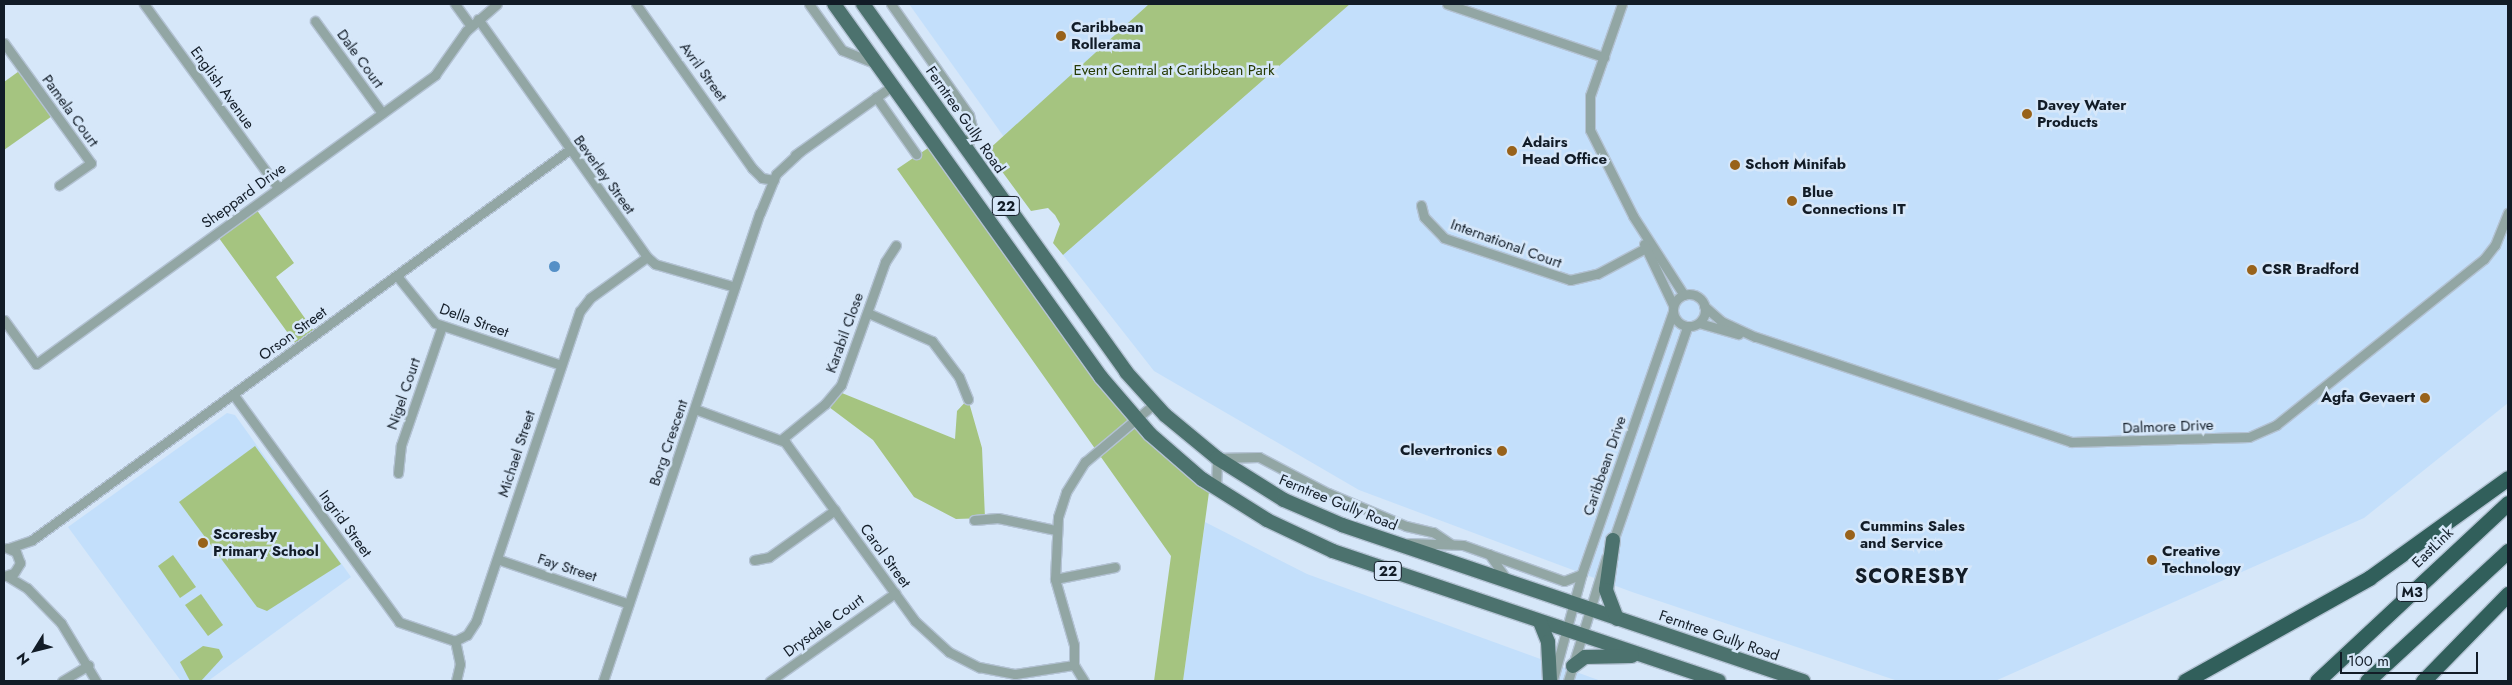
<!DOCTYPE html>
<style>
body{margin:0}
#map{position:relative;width:2512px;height:685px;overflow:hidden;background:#d6e7f9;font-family:Jost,sans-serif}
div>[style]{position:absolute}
.built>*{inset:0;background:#c3dffb}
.green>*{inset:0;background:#a5c480}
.water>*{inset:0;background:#5590c7}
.round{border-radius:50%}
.roads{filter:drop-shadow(1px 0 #b3c2d3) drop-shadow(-1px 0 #b3c2d3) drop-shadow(0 1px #b3c2d3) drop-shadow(0 -1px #b3c2d3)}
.street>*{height:9px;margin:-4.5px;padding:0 4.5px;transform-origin:4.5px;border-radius:4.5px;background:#92a6a4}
.street>.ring{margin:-4.5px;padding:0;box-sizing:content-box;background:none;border:9px solid #92a6a4;border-radius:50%}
.primary>*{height:14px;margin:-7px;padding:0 7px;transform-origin:7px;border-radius:7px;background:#4c726e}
.highway>*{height:15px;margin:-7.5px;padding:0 7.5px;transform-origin:7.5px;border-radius:7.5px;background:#315f5b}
.dots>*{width:14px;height:14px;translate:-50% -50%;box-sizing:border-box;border:2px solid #d6e7f9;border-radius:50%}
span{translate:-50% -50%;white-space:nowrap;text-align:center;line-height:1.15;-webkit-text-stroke:5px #d6e7f9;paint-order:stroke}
.shield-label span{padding:1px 4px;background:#d6e7f9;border:1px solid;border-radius:4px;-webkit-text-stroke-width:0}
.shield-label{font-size:14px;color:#121c27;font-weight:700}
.poi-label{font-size:15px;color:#121c27;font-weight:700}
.left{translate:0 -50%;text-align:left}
.right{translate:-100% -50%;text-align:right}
.street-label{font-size:15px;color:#121c27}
.park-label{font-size:15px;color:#263a03}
.district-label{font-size:20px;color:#121c27;font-weight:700;letter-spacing:1px}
.frame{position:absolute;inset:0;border:5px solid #121c27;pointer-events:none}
.north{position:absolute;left:10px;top:625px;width:50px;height:50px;-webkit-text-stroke:4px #d6e7f9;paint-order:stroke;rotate:234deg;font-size:14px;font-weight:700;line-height:20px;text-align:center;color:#121c27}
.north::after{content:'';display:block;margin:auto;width:18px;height:22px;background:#121c27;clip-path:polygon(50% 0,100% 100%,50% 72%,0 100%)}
.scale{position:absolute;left:2340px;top:652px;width:138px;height:22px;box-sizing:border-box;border:2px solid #121c27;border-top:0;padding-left:6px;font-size:15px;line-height:18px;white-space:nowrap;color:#121c27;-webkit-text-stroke:4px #d6e7f9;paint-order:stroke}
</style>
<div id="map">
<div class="built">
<i style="clip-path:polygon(909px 4px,1149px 4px,1004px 137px)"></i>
<i style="clip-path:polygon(1350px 4px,2508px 4px,2508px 403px,2364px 518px,1995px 681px,1898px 681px,1632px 592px,1359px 490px,1154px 371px,1063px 255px)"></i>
<i style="clip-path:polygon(227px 413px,235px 415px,351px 577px,208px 681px,181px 681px,68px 527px)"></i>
<i style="clip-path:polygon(1205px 522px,1307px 574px,1601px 681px,1183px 681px)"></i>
</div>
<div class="green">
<i style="clip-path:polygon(1149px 4px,1350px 4px,1063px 255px,1053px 243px,1060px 224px,1055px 215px,1048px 208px,1031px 211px,987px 151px)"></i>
<i style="clip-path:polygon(22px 69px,55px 114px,4px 150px,4px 82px)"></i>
<i style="clip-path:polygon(934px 144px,1101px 377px,1210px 485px,1183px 681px,1154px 681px,1171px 556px,897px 169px)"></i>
<i style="clip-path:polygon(254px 206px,294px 263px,276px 277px,316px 334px,298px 347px,216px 234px)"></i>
<i style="clip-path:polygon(837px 391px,955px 439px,957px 411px,968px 399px,982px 448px,985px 518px,956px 519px,914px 497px,873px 440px,825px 404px)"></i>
<i style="clip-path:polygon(255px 446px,341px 564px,267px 611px,257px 607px,179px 502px)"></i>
<i style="clip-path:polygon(173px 555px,196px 587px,180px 598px,158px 566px)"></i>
<i style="clip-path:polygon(201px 594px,223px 625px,208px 636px,185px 605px)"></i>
<i style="clip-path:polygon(203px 646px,219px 649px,223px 657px,201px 681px,190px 681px,180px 662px)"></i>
</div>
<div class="water">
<i class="round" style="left:548.5px;top:260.5px;width:11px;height:11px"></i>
</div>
<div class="roads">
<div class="street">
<i style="left:144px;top:4px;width:228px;rotate:53.9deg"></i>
<i style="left:455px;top:4px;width:27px;rotate:54deg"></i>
<i style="left:636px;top:4px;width:201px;rotate:54.7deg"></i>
<i style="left:752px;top:168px;width:14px;rotate:45deg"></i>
<i style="left:762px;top:178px;width:12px;rotate:9deg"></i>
<i style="left:809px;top:4px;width:57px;rotate:54.3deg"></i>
<i style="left:842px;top:50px;width:38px;rotate:22deg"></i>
<i style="left:891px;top:4px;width:136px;rotate:54.9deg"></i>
<i style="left:969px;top:115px;width:12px;rotate:76deg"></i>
<i style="left:972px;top:127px;width:25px;rotate:102deg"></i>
<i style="left:1447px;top:4px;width:166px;rotate:18.7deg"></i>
<i style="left:1622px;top:4px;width:97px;rotate:109.2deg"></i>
<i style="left:1590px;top:96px;width:34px;rotate:90deg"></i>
<i style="left:1590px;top:130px;width:96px;rotate:63.4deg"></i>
<i style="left:1633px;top:216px;width:94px;rotate:57.2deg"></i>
<i style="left:478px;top:19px;width:292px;rotate:54.6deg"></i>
<i style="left:647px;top:257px;width:11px;rotate:41deg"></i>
<i style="left:655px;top:264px;width:83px;rotate:16deg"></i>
<i style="left:315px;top:21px;width:114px;rotate:53.9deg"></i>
<i style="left:4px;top:43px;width:148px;rotate:54.1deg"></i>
<i style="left:91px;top:163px;width:39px;rotate:145deg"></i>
<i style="left:876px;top:97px;width:70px;rotate:54.9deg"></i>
<i style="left:795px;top:155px;width:119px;rotate:-35.4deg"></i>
<i style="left:1421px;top:205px;width:12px;rotate:76deg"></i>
<i style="left:1424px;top:217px;width:29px;rotate:46deg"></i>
<i style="left:1444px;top:238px;width:133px;rotate:18.4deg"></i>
<i style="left:1570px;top:280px;width:28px;rotate:-13deg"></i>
<i style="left:1597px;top:274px;width:61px;rotate:-28.2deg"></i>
<i style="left:1644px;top:244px;width:68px;rotate:64.6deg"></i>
<i style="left:397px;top:276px;width:60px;rotate:51deg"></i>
<i style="left:435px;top:323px;width:133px;rotate:18.4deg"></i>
<i class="ring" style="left:1673px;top:294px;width:23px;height:23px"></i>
<i style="left:1704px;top:306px;width:23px;rotate:41deg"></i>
<i style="left:1721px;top:321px;width:38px;rotate:25deg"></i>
<i style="left:1756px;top:337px;width:332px;rotate:18.4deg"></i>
<i style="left:2071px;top:442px;width:178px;rotate:-1.6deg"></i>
<i style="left:2249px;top:437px;width:30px;rotate:-24deg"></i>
<i style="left:2276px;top:425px;width:266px;rotate:-38.6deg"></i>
<i style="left:2484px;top:259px;width:18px;rotate:-52deg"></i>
<i style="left:2495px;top:245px;width:35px;rotate:-68deg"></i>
<i style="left:868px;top:313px;width:70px;rotate:23.6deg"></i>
<i style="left:932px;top:341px;width:45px;rotate:53.1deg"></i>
<i style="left:959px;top:377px;width:24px;rotate:68deg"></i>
<i style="left:4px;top:320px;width:54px;rotate:54deg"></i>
<i style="left:36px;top:364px;width:493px;rotate:-35.9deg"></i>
<i style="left:435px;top:75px;width:54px;rotate:-54.8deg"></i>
<i style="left:466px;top:31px;width:41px;rotate:-41.1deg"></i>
<i style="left:1699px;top:323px;width:41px;rotate:15.8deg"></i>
<i style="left:233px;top:394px;width:282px;rotate:53.9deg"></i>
<i style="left:399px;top:622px;width:59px;rotate:18.7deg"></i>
<i style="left:695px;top:409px;width:96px;rotate:20.1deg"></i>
<i style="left:785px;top:442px;width:221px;rotate:54deg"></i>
<i style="left:915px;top:621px;width:46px;rotate:42.4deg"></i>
<i style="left:949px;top:652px;width:34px;rotate:27deg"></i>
<i style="left:979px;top:667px;width:37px;rotate:11deg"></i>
<i style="left:1015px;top:674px;width:60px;rotate:-8.7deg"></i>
<i style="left:782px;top:439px;width:55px;rotate:-39.1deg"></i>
<i style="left:825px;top:404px;width:25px;rotate:-50deg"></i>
<i style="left:841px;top:385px;width:131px;rotate:-70.3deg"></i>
<i style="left:885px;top:262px;width:20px;rotate:-57deg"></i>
<i style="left:398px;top:473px;width:28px;rotate:-84deg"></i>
<i style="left:401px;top:445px;width:126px;rotate:-71deg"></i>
<i style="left:1216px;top:489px;width:31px;rotate:-88deg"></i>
<i style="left:1217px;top:458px;width:42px;rotate:-1.4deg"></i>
<i style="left:1259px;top:457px;width:78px;rotate:27.6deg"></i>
<i style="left:1328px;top:493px;width:85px;rotate:22.9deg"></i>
<i style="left:1406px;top:526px;width:28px;rotate:13deg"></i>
<i style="left:1433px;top:532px;width:22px;rotate:34deg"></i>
<i style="left:974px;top:520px;width:24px;rotate:-5deg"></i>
<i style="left:998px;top:518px;width:58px;rotate:11.9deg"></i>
<i style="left:1409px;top:543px;width:54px;rotate:2.1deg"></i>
<i style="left:1463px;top:545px;width:107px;rotate:19.6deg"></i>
<i style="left:1564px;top:581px;width:19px;rotate:-21deg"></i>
<i style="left:1612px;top:544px;width:230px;rotate:-70.9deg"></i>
<i style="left:9px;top:548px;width:24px;rotate:-19deg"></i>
<i style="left:32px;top:540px;width:664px;rotate:-35.99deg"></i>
<i style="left:1489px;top:554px;width:32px;rotate:55deg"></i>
<i style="left:497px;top:559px;width:139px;rotate:18.8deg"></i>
<i style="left:754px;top:560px;width:15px;rotate:-11deg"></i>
<i style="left:769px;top:557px;width:81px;rotate:-35.5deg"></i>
<i style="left:4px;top:576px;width:10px;rotate:-17deg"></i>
<i style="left:14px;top:573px;width:12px;rotate:-59deg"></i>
<i style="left:20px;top:563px;width:12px;rotate:-110deg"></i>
<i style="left:16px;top:552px;width:10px;rotate:-156deg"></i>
<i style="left:7px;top:576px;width:23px;rotate:31deg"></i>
<i style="left:27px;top:588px;width:49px;rotate:45.8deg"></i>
<i style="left:61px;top:623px;width:68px;rotate:58.9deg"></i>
<i style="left:1055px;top:579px;width:61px;rotate:-11.3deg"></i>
<i style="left:1553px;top:679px;width:110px;rotate:-74.7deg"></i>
<i style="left:1582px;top:573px;width:276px;rotate:-70.8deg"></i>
<i style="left:62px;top:681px;width:31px;rotate:-31deg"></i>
<i style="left:456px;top:681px;width:17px;rotate:-77deg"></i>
<i style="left:460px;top:664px;width:24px;rotate:-102deg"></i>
<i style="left:455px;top:641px;width:13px;rotate:-27deg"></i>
<i style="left:467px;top:635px;width:17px;rotate:-57deg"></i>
<i style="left:476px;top:621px;width:327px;rotate:-71.5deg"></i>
<i style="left:580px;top:311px;width:16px;rotate:-52deg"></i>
<i style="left:590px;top:298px;width:70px;rotate:-35.7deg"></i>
<i style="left:603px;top:681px;width:494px;rotate:-71.5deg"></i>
<i style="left:760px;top:213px;width:42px;rotate:-67.7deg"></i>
<i style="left:776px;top:174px;width:33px;rotate:-43deg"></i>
<i style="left:770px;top:681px;width:153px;rotate:-35.1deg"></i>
<i style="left:1084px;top:681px;width:19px;rotate:-122deg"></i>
<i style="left:1074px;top:665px;width:20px;rotate:-90deg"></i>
<i style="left:1074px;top:645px;width:69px;rotate:-106.1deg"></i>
<i style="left:1055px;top:579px;width:62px;rotate:-87.2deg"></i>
<i style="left:1058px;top:517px;width:26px;rotate:-72deg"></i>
<i style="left:1066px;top:492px;width:36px;rotate:-58deg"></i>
<i style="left:1085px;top:462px;width:90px;rotate:-40deg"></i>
<i style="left:1568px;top:681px;width:129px;rotate:-72.8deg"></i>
</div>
<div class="primary">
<i style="left:834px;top:4px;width:459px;rotate:54.4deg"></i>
<i style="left:1101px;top:377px;width:75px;rotate:49.3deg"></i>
<i style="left:1150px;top:434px;width:69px;rotate:40.9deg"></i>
<i style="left:1202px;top:479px;width:77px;rotate:32.2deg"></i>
<i style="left:1267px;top:520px;width:73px;rotate:25.2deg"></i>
<i style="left:1333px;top:551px;width:407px;rotate:18.6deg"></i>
<i style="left:863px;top:4px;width:452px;rotate:54.4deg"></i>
<i style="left:1126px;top:372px;width:58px;rotate:47.8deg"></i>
<i style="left:1165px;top:415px;width:67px;rotate:39.6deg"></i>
<i style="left:1217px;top:458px;width:79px;rotate:32.1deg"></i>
<i style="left:1284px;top:500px;width:63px;rotate:23.3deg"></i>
<i style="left:1342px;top:525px;width:487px;rotate:18.7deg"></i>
<i style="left:1613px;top:540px;width:50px;rotate:98deg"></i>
<i style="left:1606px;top:590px;width:31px;rotate:69deg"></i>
<i style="left:1540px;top:622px;width:22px;rotate:68deg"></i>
<i style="left:1548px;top:642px;width:39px;rotate:87deg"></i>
<i style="left:1573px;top:666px;width:15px;rotate:-37deg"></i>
<i style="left:1585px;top:657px;width:47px;rotate:-1.2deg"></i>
</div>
<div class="highway">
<i style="left:2185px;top:681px;width:211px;rotate:-29.2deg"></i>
<i style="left:2369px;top:578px;width:171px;rotate:-35.7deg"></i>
<i style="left:2317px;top:681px;width:261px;rotate:-43deg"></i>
<i style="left:2367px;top:681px;width:192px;rotate:-42.7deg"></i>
<i style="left:2423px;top:681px;width:122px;rotate:-45.7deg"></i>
</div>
</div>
<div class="dots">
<i style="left:1061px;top:36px;background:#98621a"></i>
<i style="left:2027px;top:114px;background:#98621a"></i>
<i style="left:1512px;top:151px;background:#98621a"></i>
<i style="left:1735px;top:165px;background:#98621a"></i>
<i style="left:1792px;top:201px;background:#98621a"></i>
<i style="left:2252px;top:270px;background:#98621a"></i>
<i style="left:2425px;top:398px;background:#98621a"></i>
<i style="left:1502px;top:451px;background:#98621a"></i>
<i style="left:1850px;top:535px;background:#98621a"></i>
<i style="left:203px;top:543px;background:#98621a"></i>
<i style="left:2152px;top:560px;background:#98621a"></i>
</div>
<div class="shield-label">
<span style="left:1006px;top:206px">22</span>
<span style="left:1388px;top:571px">22</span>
<span style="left:2412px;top:592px">M3</span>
</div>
<div class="poi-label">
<span class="left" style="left:1071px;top:36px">Caribbean<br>Rollerama</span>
<span class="left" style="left:2037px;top:114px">Davey Water<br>Products</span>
<span class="left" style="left:1522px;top:151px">Adairs<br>Head Office</span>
<span class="left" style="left:1745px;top:165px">Schott Minifab</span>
<span class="left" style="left:1802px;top:201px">Blue<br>Connections IT</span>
<span class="left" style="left:2262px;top:270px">CSR Bradford</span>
<span class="right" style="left:2415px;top:398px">Agfa Gevaert</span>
<span class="right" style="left:1492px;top:451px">Clevertronics</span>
<span class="left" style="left:1860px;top:535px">Cummins Sales<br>and Service</span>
<span class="left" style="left:213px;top:543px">Scoresby<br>Primary School</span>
<span class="left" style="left:2162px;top:560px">Creative<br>Technology</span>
</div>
<div class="street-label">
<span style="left:360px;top:59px;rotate:54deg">Dale Court</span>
<span style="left:703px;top:72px;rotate:54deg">Avril Street</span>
<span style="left:222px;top:88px;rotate:54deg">English Avenue</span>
<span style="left:70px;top:111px;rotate:54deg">Pamela Court</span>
<span style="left:965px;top:120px;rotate:55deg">Ferntree Gully Road</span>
<span style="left:604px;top:175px;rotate:54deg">Beverley Street</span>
<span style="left:244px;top:196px;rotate:-36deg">Sheppard Drive</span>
<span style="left:1506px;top:244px;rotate:20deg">International Court</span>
<span style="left:474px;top:321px;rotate:20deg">Della Street</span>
<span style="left:845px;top:333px;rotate:-70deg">Karabil Close</span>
<span style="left:293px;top:334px;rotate:-36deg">Orson Street</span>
<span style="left:404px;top:394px;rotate:-71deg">Nigel Court</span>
<span style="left:2168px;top:427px;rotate:-2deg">Dalmore Drive</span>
<span style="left:669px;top:443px;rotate:-71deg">Borg Crescent</span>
<span style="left:517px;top:454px;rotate:-72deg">Michael Street</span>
<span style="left:1605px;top:466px;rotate:-71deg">Caribbean Drive</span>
<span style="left:1338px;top:503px;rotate:22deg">Ferntree Gully Road</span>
<span style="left:345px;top:524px;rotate:54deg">Ingrid Street</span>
<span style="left:2433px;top:548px;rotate:-44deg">EastLink</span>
<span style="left:885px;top:556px;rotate:54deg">Carol Street</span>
<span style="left:567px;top:568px;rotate:18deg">Fay Street</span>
<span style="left:824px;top:626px;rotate:-36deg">Drysdale Court</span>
<span style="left:1719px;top:636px;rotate:19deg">Ferntree Gully Road</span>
</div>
<div class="park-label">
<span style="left:1174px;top:71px">Event Central at Caribbean Park</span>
</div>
<div class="district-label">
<span style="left:1912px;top:576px">SCORESBY</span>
</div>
<div class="frame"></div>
<div class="north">N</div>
<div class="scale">100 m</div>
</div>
